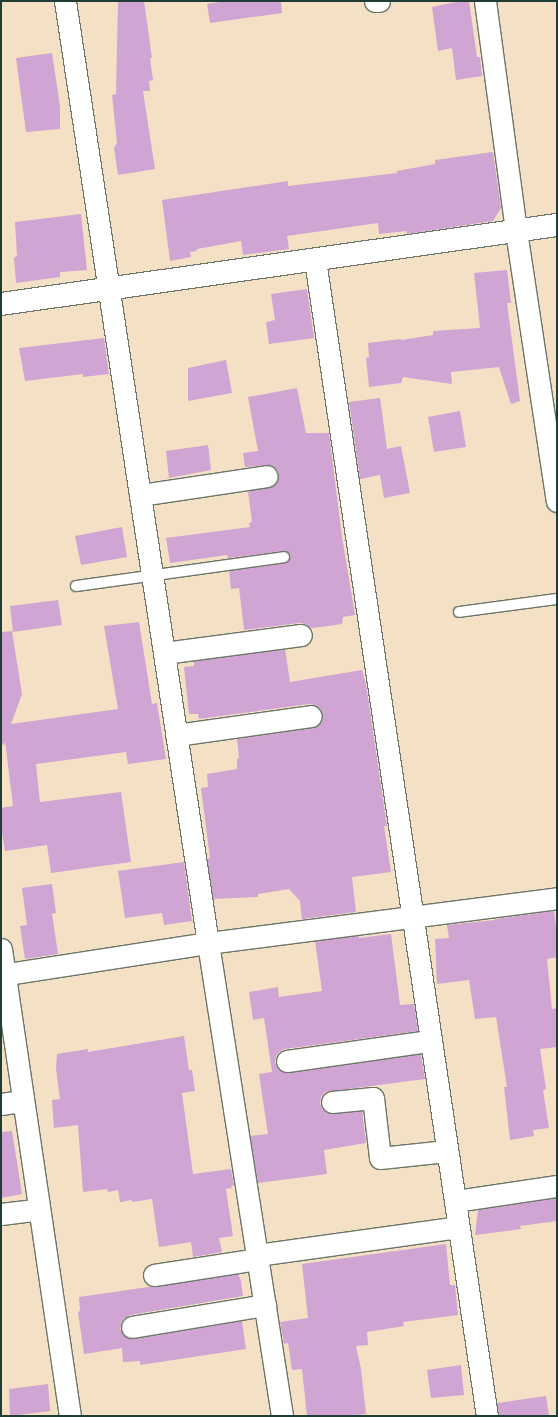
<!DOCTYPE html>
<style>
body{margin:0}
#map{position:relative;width:558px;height:1417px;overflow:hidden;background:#f4e1c5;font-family:Dekko,sans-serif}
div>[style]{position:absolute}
.building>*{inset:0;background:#d0a4d3}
.roads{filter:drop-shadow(1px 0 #6a7667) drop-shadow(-1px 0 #6a7667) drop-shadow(0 1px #6a7667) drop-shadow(0 -1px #6a7667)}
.service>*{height:10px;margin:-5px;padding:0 5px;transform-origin:5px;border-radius:5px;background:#fff}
.minor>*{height:21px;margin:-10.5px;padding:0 10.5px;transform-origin:10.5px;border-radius:10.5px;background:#fff}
.tertiary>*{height:22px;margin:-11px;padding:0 11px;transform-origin:11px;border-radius:11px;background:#fff}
span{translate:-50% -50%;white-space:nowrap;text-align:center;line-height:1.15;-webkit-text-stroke:3px #fcf5e5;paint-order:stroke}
.frame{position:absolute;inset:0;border:2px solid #1f3d34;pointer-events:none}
</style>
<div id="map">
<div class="building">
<i style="clip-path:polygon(118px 1px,144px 1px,152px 58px,150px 58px,153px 80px,149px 81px,150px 91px,143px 91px,155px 169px,118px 175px,114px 148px,117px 143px,112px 95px,116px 94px)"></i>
<i style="clip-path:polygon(226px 1px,281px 1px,282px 13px,210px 23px,207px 4px)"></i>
<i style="clip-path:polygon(461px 1px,469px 1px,477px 57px,480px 57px,482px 76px,456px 80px,452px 48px,438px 51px,432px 7px)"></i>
<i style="clip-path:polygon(52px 53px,60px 106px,60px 129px,26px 132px,16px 58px)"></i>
<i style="clip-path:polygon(493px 152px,501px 208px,493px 221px,407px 234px,406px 231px,379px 234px,378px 223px,287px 236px,289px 249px,243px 255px,241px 241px,197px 249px,197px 251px,190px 252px,191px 257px,170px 261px,162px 200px,288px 181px,288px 186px,397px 173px,397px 171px,435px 164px,435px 160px)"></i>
<i style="clip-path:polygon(81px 214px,87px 270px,60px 272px,60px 277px,16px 283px,14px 258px,17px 256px,15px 222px)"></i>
<i style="clip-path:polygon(507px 270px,511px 303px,507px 303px,520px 401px,511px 404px,499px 367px,451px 372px,452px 384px,403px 377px,401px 383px,369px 387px,366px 358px,369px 357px,368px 343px,401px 339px,401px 340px,433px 335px,433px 331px,480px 328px,474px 273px)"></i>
<i style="clip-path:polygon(307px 289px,314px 338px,269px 344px,266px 322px,275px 320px,271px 294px)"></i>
<i style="clip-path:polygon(104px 338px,109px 374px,83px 377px,83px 374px,25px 381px,19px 348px)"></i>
<i style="clip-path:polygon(226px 360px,232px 393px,188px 401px,188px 368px)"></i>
<i style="clip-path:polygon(297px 388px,306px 433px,329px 433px,342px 537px,355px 615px,343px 617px,342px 624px,321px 627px,311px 628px,306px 624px,299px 623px,244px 630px,239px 588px,231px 589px,229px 571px,285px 563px,290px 559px,289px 553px,283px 551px,228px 558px,227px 555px,170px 563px,166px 538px,250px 527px,249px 523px,252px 522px,248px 491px,274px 486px,278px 481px,279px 475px,277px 469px,271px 465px,245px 467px,243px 453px,258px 451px,248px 397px)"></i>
<i style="clip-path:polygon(380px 398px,387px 449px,401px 446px,410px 493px,384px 498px,380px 475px,360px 479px,349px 402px)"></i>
<i style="clip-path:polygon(460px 411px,466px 447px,434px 452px,428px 417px)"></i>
<i style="clip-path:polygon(208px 445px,211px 470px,169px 478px,166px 451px)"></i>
<i style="clip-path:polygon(122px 527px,127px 557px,81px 565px,75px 536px)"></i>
<i style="clip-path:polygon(58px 600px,62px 625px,13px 632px,10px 606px)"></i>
<i style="clip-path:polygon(139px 622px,152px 704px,157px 703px,166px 759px,128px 764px,126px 752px,36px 764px,40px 802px,121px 792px,131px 862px,51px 873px,47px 845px,5px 851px,1px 827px,1px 808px,13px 806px,5px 741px,4px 745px,1px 744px,1px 632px,12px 631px,22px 694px,11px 724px,118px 709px,104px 626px)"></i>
<i style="clip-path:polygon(285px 649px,290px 682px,362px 670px,366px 684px,387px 826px,384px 826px,391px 872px,352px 877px,356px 912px,302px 919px,300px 901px,289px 889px,258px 894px,258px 897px,213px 899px,207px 859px,210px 858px,201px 788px,208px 787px,207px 774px,237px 769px,237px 759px,239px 758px,237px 739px,313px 728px,319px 725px,322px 720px,323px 715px,320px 708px,315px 705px,309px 704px,199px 719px,198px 714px,189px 714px,184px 667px,194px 666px,194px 661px)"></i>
<i style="clip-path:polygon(184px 862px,192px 921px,164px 925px,162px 913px,125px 918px,118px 871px)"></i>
<i style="clip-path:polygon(52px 884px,56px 913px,52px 914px,58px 954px,25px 959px,20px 926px,27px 925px,22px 888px)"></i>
<i style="clip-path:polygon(554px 911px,557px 936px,557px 957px,547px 959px,552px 1009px,557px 1008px,557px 1047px,540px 1049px,546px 1089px,543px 1090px,549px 1128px,533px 1130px,534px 1136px,510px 1140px,504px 1087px,507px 1087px,496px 1017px,475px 1019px,469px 980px,437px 984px,435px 939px,449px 938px,447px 925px,495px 920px,495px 919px)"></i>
<i style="clip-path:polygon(391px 934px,400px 1005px,414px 1004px,418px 1031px,285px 1049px,280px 1051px,276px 1056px,275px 1063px,278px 1069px,282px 1072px,289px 1073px,421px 1054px,425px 1079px,325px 1092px,321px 1097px,320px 1103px,322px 1109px,327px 1113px,333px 1114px,362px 1111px,366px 1143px,324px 1150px,327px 1174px,258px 1183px,250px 1136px,268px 1134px,259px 1074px,272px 1072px,264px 1018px,253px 1020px,249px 992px,278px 987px,279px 997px,322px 991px,315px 941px,359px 936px,359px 938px)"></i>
<i style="clip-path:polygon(184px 1036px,189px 1070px,192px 1070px,195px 1091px,182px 1093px,193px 1174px,231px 1169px,234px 1185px,231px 1186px,232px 1188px,226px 1189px,233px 1236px,219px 1238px,222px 1252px,193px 1257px,191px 1242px,159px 1247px,152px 1199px,132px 1202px,132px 1200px,120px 1202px,118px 1190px,108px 1192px,107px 1189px,83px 1192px,78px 1125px,54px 1128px,52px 1100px,60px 1099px,56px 1069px,57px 1054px,88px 1049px,88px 1052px)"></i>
<i style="clip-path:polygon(12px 1131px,22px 1194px,1px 1198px,1px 1132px)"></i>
<i style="clip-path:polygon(557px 1198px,557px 1221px,520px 1226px,521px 1229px,475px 1235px,478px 1210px)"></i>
<i style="clip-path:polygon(446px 1244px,450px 1285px,455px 1285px,458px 1315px,403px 1322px,404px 1326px,367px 1332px,368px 1345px,356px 1346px,361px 1369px,366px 1414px,346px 1416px,307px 1416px,302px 1369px,292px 1370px,288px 1343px,284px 1344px,280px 1322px,308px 1318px,302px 1264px)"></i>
<i style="clip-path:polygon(238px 1274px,241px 1281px,243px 1296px,130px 1315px,124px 1318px,121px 1322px,120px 1329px,123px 1335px,128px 1338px,134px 1339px,242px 1321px,246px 1349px,140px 1365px,140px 1361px,123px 1362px,122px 1348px,84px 1354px,78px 1312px,80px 1311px,79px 1297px)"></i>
<i style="clip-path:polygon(461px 1365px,464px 1395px,431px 1398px,427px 1370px)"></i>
<i style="clip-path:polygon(48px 1384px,50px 1411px,10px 1416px,9px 1389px)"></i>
<i style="clip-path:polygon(546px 1396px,549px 1416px,499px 1416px,497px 1403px)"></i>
</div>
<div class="roads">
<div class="service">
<i style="left:76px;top:586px;width:210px;rotate:-7.9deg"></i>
<i style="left:459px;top:612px;width:99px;rotate:-7.6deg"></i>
</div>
<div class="minor">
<i style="left:65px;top:1px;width:953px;rotate:81.37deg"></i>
<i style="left:208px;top:943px;width:479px;rotate:81.1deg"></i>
<i style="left:375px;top:1px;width:4px"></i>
<i style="left:485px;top:1px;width:232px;rotate:82.3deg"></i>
<i style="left:516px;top:231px;width:273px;rotate:81.4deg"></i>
<i style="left:315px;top:260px;width:1169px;rotate:81.54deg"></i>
<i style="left:140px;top:495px;width:128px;rotate:-8.5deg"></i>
<i style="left:164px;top:653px;width:138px;rotate:-7.5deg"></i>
<i style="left:176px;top:735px;width:136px;rotate:-8deg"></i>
<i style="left:1px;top:949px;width:472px;rotate:81.6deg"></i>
<i style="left:1px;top:975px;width:209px;rotate:-8.8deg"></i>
<i style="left:208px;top:943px;width:352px;rotate:-7.3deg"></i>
<i style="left:287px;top:1061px;width:144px;rotate:-8deg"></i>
<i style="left:332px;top:1102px;width:41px;rotate:-5.6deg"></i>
<i style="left:373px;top:1098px;width:60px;rotate:83.3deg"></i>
<i style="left:380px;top:1158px;width:67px;rotate:-6deg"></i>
<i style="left:1px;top:1104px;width:22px;rotate:-8deg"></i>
<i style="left:455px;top:1201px;width:103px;rotate:-8.4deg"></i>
<i style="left:1px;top:1214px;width:38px;rotate:-7deg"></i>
<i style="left:257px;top:1255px;width:203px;rotate:-7.9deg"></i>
<i style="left:154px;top:1275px;width:104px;rotate:-8.8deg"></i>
<i style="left:132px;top:1327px;width:135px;rotate:-9.4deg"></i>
</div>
<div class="tertiary">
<i style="left:1px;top:304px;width:562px;rotate:-8.09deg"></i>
</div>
</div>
<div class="frame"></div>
</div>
